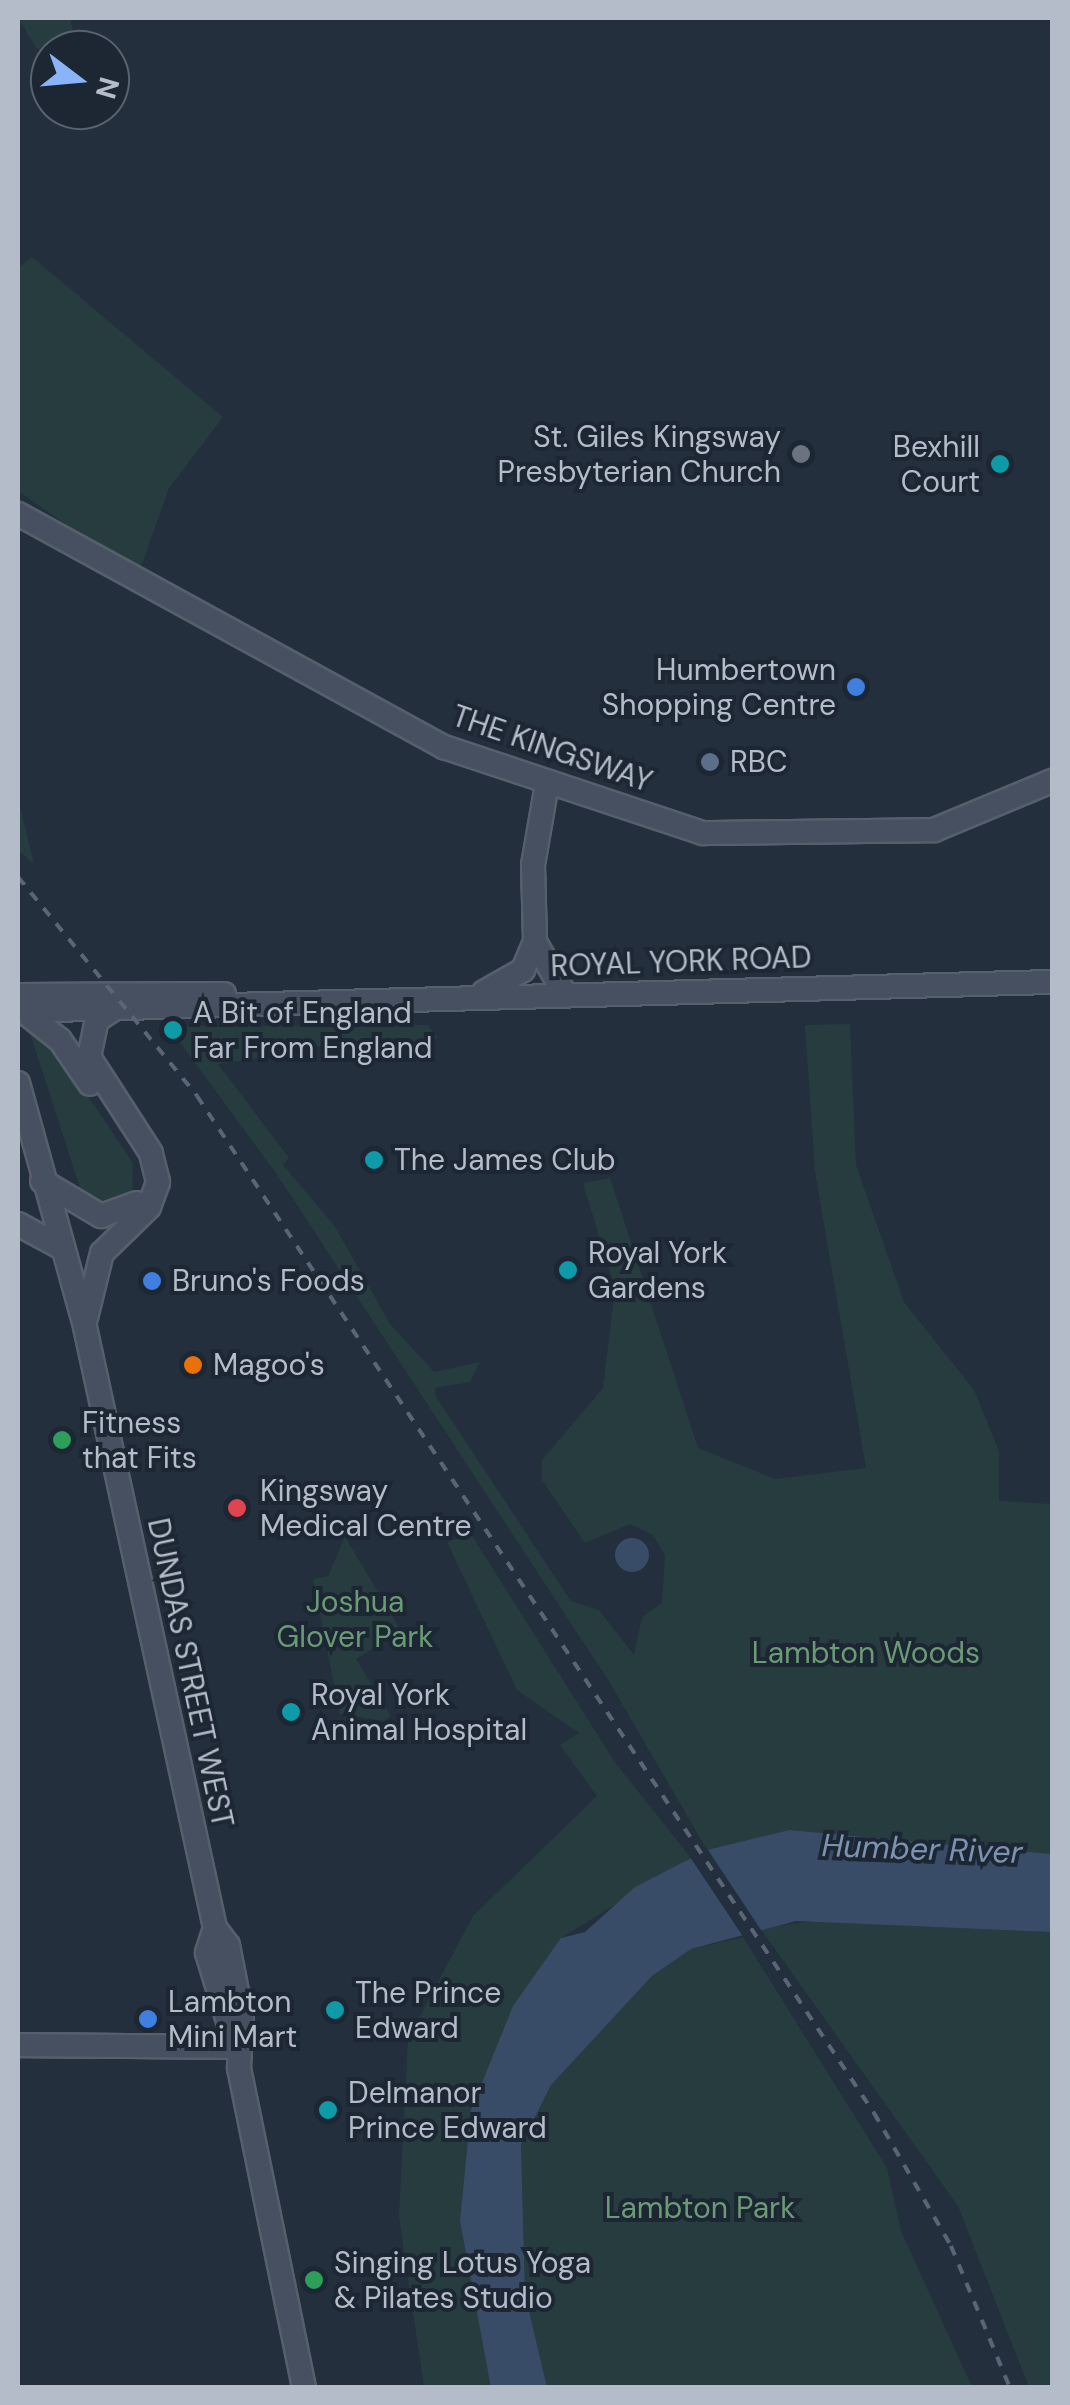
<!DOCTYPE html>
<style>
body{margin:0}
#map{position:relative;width:1070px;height:2405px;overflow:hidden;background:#242f3e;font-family:"DM Sans",sans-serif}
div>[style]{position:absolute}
.green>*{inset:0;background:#263c3f}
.water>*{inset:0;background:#394c67}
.round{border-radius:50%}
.pier>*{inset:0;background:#242f3e}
.roads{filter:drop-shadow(2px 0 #565f6c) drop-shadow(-2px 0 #565f6c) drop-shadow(0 2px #565f6c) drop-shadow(0 -2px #565f6c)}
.secondary>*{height:22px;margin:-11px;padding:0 11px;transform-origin:11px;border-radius:11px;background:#465061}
.rail>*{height:4px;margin-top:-2px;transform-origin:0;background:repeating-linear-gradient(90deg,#5a6575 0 10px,transparent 0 20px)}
.dots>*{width:28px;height:28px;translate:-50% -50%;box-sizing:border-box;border:5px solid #1d2633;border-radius:50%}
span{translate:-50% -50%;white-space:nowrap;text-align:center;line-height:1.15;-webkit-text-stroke:8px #1d2633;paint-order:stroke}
.poi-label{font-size:30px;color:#b4bcc9}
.right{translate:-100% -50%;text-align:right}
.left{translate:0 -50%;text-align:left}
.street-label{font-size:30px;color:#b4bcc9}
.park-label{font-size:30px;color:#6b9a76}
.water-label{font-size:32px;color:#7c92b1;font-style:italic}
.frame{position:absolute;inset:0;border:20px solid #b4bcc9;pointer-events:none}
.north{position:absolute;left:30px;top:30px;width:100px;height:100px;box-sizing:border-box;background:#1d2633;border:2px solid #59626f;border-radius:50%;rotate:106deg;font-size:28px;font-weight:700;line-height:40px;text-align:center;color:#b4bcc9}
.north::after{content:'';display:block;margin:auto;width:35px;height:45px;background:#8ab4f8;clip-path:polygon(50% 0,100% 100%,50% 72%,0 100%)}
</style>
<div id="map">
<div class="green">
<i style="clip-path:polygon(18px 18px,70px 18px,76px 43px,37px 49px)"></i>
<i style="clip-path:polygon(32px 257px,223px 417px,169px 488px,138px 575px,18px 491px,18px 268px)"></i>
<i style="clip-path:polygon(18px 799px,34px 864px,18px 850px)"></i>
<i style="clip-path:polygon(850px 1024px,856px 1165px,904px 1302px,974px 1390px,999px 1451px,999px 1501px,1052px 1504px,1052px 1854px,789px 1830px,707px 1850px,610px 1683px,278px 1176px,168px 1026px,428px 1025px,437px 1038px,417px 1046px,264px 1046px,259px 1058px,218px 1064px,289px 1158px,283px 1165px,334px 1225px,390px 1324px,434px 1372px,480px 1362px,470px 1382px,435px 1388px,436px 1397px,571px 1601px,599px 1610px,634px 1655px,642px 1617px,662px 1603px,665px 1555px,653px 1535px,630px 1524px,585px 1543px,542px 1480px,542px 1460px,603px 1388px,615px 1289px,583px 1183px,610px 1178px,698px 1448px,775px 1479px,866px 1468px,815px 1172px,805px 1025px)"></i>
<i style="clip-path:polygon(29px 1030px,55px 1047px,133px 1163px,132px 1194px,107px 1207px,82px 1194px)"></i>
<i style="clip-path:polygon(471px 1534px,614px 1761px,691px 1858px,561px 1938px,460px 2221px,491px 2387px,424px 2387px,399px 2217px,408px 2039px,473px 1916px,597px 1796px,560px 1745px,579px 1733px,517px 1690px,447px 1542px)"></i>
<i style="clip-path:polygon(345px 1537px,401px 1631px,356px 1659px,391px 1716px,384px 1721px,340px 1714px,313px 1579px,328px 1576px)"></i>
<i style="clip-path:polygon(843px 1917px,1052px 1932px,1052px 2387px,1029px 2387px,958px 2206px,760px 1928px)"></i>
<i style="clip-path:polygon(743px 1937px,887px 2168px,901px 2231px,972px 2387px,547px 2387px,525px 2294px,521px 2145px,551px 2085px,652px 1976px,691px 1949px)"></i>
</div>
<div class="water">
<i class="round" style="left:615px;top:1538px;width:34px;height:34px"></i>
<i style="clip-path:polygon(789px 1830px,1052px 1854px,1052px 1932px,796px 1921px,691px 1949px,652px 1976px,551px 2085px,521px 2145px,525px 2294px,547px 2387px,491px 2388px,460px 2221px,471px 2110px,513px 2006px,561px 1938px,585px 1932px,635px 1887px,707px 1850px)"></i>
</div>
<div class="pier">
<i style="clip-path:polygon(705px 1846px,708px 1850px,763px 1933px,746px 1941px,688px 1854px)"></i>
</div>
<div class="roads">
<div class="secondary">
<i style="left:18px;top:514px;width:486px;rotate:28.7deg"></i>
<i style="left:444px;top:747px;width:273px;rotate:18.4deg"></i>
<i style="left:703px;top:833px;width:231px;rotate:-0.7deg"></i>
<i style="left:934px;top:830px;width:128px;rotate:-22.6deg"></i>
<i style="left:547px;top:784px;width:82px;rotate:99.8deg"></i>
<i style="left:533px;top:865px;width:77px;rotate:88.5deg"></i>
<i style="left:535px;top:942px;width:62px;rotate:60.1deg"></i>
<i style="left:484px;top:992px;width:45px;rotate:-29.4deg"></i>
<i style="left:523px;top:970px;width:30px;rotate:-67deg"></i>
<i style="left:18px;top:995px;width:206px;rotate:-0.3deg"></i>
<i style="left:22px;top:1010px;width:48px;rotate:38.3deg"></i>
<i style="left:60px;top:1040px;width:53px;rotate:55.7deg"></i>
<i style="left:18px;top:1011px;width:1034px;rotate:-1.61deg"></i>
<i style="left:18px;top:1083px;width:253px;rotate:74.6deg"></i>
<i style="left:85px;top:1327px;width:615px;rotate:77.79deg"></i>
<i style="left:215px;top:1928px;width:21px;rotate:53deg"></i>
<i style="left:228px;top:1945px;width:73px;rotate:79deg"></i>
<i style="left:242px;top:2017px;width:51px;rotate:93.4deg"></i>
<i style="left:239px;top:2068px;width:327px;rotate:78.5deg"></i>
<i style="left:42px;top:1181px;width:69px;rotate:30.7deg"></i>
<i style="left:101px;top:1216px;width:38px;rotate:-20deg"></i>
<i style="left:18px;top:1224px;width:50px;rotate:28.6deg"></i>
<i style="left:86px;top:1318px;width:67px;rotate:-76.2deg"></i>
<i style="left:102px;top:1253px;width:66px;rotate:-44.4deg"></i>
<i style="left:149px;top:1207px;width:27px;rotate:-70deg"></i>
<i style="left:158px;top:1182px;width:30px;rotate:-104deg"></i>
<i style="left:151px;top:1153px;width:114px;rotate:-122.9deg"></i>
<i style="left:89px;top:1057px;width:38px;rotate:-78deg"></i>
<i style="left:97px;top:1020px;width:20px;rotate:-33deg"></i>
<i style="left:215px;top:1928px;width:26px;rotate:108deg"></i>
<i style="left:207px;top:1953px;width:98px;rotate:72.9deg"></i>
<i style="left:18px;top:2045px;width:218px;rotate:0.5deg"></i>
</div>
</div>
<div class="rail">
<i style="left:18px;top:877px;width:283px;rotate:50.7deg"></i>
<i style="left:197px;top:1096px;width:1222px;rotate:56.35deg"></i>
<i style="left:874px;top:2113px;width:154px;rotate:59.9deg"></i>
<i style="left:951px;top:2246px;width:154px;rotate:67.4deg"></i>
</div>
<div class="dots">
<i style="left:801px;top:454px;background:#6b7280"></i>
<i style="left:1000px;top:464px;background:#0f9aa8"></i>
<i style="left:856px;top:687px;background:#3f7fe0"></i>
<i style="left:710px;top:762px;background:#5c6f8a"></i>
<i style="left:173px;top:1030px;background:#0f9aa8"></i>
<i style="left:374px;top:1160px;background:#0f9aa8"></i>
<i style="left:568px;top:1270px;background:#0f9aa8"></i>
<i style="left:152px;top:1281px;background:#3f7fe0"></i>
<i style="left:193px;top:1365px;background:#e8710a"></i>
<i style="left:62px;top:1440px;background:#2e9e5b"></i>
<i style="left:237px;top:1508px;background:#e0444e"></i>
<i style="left:291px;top:1712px;background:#0f9aa8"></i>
<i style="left:335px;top:2010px;background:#0f9aa8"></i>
<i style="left:148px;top:2019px;background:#3f7fe0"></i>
<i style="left:328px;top:2110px;background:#0f9aa8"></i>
<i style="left:314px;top:2280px;background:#2e9e5b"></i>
</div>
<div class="poi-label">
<span class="right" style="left:781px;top:454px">St. Giles Kingsway<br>Presbyterian Church</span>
<span class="right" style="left:980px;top:464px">Bexhill<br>Court</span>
<span class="right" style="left:836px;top:687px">Humbertown<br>Shopping Centre</span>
<span class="left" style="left:730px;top:762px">RBC</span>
<span class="left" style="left:193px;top:1030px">A Bit of England<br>Far From England</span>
<span class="left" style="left:394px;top:1160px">The James Club</span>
<span class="left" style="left:588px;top:1270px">Royal York<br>Gardens</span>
<span class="left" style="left:172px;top:1281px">Bruno's Foods</span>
<span class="left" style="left:213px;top:1365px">Magoo's</span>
<span class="left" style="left:82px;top:1440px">Fitness<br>that Fits</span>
<span class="left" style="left:260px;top:1508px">Kingsway<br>Medical Centre</span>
<span class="left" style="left:311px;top:1712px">Royal York<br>Animal Hospital</span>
<span class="left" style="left:355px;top:2010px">The Prince<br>Edward</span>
<span class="left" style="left:168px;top:2019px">Lambton<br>Mini Mart</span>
<span class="left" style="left:348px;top:2110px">Delmanor<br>Prince Edward</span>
<span class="left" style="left:334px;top:2280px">Singing Lotus Yoga<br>&amp; Pilates Studio</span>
</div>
<div class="street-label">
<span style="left:552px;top:749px;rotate:19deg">THE KINGSWAY</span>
<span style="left:681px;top:962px;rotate:-2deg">ROYAL YORK ROAD</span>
<span style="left:190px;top:1673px;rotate:78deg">DUNDAS STREET WEST</span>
</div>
<div class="park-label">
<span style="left:355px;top:1619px">Joshua<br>Glover Park</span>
<span style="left:866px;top:1653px">Lambton Woods</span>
<span style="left:700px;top:2208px">Lambton Park</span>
</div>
<div class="water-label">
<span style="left:922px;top:1849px;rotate:2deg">Humber River</span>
</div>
<div class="frame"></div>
<div class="north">N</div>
</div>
